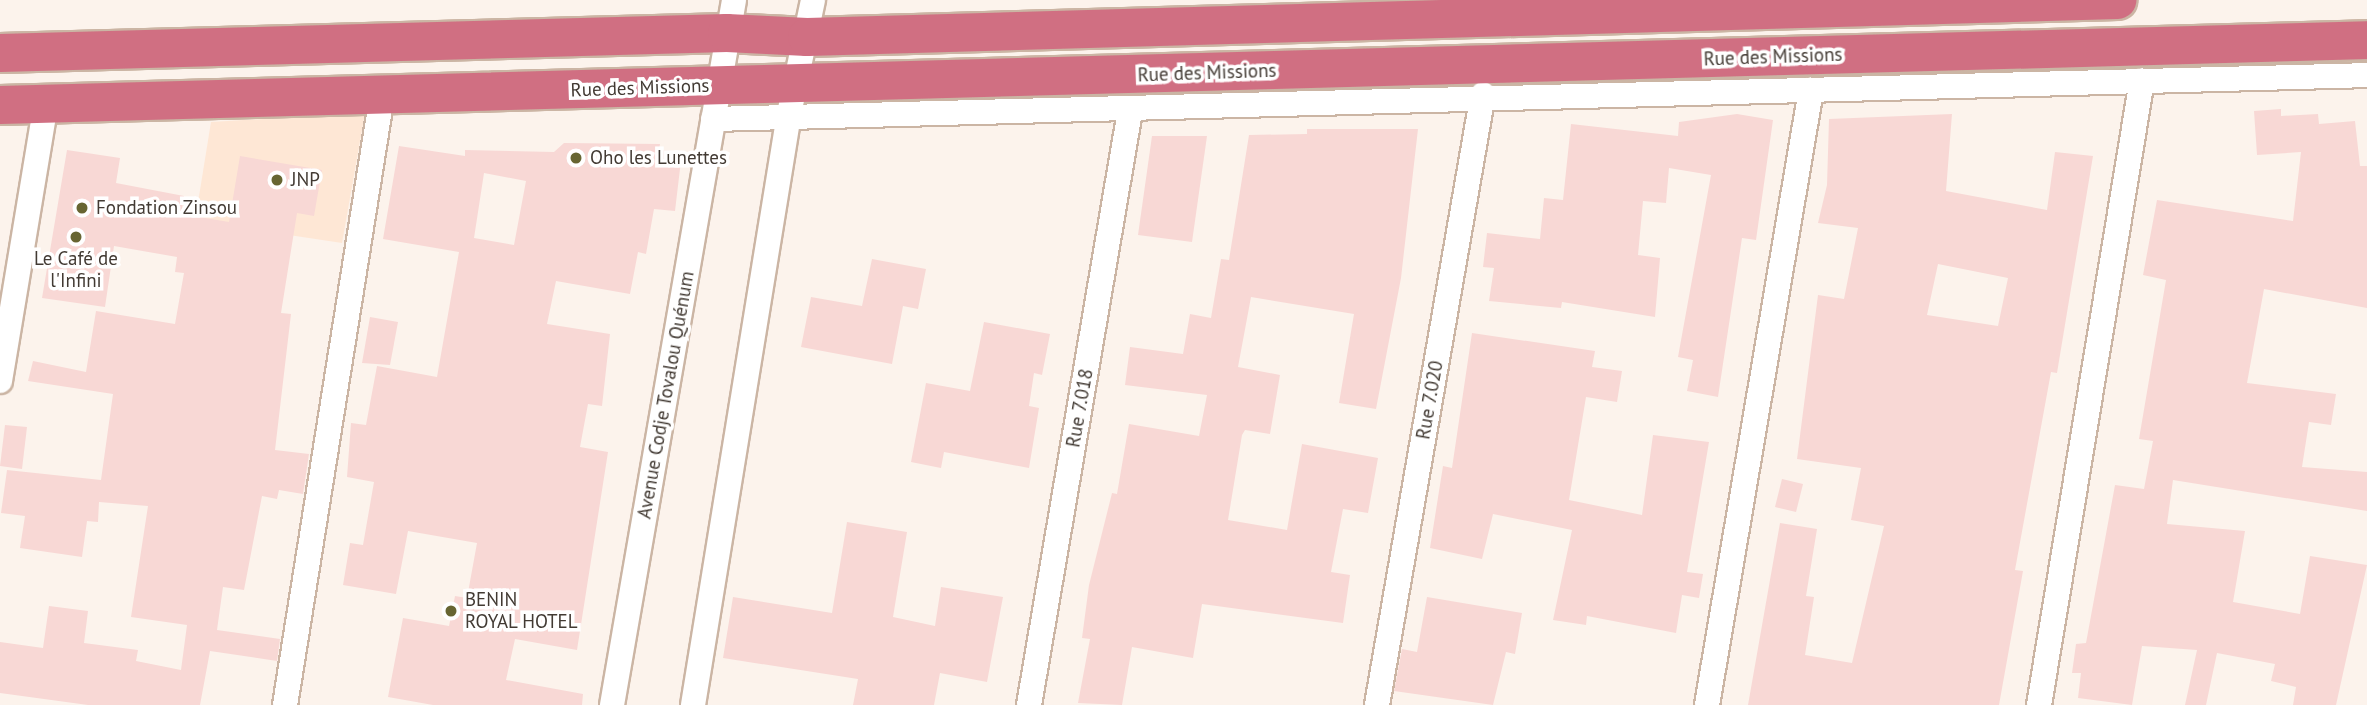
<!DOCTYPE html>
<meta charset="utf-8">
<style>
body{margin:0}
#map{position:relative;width:2367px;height:705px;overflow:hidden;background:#fcf3ec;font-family:"PT Sans",sans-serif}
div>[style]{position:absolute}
.built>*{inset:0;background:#fee7d5}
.building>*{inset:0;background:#f8d8d5}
.roads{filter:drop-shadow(2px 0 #cbb5a4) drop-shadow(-2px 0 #cbb5a4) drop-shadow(0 2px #cbb5a4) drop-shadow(0 -2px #cbb5a4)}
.street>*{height:24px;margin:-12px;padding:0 12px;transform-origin:12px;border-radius:12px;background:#fff}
.highway>*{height:38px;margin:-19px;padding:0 19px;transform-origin:19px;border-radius:19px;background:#d06f82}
.dots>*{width:19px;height:19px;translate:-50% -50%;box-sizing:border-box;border:4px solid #fff;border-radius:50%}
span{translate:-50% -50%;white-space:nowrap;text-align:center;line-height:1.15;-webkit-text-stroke:7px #fff;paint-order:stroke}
.street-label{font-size:19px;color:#423a33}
.poi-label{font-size:19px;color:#423a33}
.left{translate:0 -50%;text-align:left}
</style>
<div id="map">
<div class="built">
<i style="clip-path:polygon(365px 113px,342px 243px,195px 221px,211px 122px)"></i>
</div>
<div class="building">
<i style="clip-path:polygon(2281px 109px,2281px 116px,2318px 114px,2319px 124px,2355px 121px,2360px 166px,2367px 166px,2367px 308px,2264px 289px,2247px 383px,2336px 394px,2331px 425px,2309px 422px,2302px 467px,2367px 472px,2367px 511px,2173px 480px,2167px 524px,2245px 531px,2233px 602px,2300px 614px,2310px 556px,2367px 565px,2336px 705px,2293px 705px,2296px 687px,2271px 681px,2275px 664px,2217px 653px,2206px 705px,2185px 705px,2197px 650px,2142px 646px,2132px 705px,2078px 698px,2081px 673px,2072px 673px,2076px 644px,2086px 643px,2115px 485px,2144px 489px,2153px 441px,2139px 439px,2166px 280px,2143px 275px,2157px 200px,2293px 221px,2301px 152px,2257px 155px,2254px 111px)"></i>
<i style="clip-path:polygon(1737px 114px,1773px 120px,1756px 240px,1742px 238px,1718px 397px,1687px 391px,1693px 360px,1678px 357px,1711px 175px,1669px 168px,1666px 203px,1643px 201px,1638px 255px,1660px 258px,1655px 317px,1562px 302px,1561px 308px,1489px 301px,1494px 268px,1483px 267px,1487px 233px,1540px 239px,1544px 198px,1563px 200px,1571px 124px,1678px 136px,1679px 122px)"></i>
<i style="clip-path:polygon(evenodd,1952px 114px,1946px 191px,2047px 210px,2055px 152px,2093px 156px,2057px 373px,2051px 372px,2015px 570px,2023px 571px,1999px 705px,1748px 705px,1780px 523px,1817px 529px,1806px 596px,1814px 597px,1805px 655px,1852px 663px,1884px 526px,1851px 520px,1861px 468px,1797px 459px,1818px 295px,1844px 299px,1858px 228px,1818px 223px,1827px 185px,1829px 119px,1952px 114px,1938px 264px,2008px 278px,1998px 326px,1927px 315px,1938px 264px)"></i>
<i style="clip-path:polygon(1307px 129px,1418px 129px,1401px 278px,1376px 409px,1339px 403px,1354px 314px,1251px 297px,1238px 367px,1280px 375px,1270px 434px,1245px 430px,1242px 435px,1228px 520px,1287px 530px,1302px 444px,1378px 458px,1368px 513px,1343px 509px,1331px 572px,1350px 575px,1343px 623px,1202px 604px,1193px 658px,1132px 647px,1122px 705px,1078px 703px,1090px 639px,1082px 638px,1089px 585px,1112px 493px,1117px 494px,1129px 424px,1199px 436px,1207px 395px,1125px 385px,1130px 347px,1183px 354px,1190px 314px,1211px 318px,1221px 259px,1229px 260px,1249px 135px,1307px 134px)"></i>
<i style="clip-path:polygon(1152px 136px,1207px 136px,1192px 242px,1138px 235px)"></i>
<i style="clip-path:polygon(evenodd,564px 143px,660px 144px,659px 150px,682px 152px,675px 211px,654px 209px,646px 254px,638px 252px,630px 294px,556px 281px,547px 324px,610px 334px,602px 406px,588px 404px,580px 447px,608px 452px,577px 650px,515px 639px,506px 680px,583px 694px,582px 705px,433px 705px,388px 697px,403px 618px,449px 626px,455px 596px,467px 598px,477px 543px,408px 531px,396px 594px,343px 585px,350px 543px,363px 545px,374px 482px,347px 477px,351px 423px,366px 425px,377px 366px,437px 377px,459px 252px,383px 239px,399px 146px,465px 156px,465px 150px,554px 152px,564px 143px,484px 173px,526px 181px,514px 245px,474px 238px,484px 173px)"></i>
<i style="clip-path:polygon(67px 150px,120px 158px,116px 183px,184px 196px,181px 214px,229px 222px,240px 156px,322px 170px,314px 216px,297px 213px,281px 313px,291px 314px,275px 450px,309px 454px,303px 494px,279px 490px,277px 499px,262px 496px,244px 590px,223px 587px,217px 630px,280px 639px,277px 661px,210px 651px,200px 705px,88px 705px,0 693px,0 642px,43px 648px,49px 606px,88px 611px,84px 643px,138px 650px,136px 661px,181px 670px,187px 625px,131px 617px,148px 506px,99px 502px,98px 522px,87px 521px,82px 557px,20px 548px,25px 516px,1px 513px,7px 470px,101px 480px,113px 394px,28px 381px,33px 361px,86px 372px,96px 311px,175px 324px,184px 273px,175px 272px,177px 257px,114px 246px,105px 307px,42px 298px)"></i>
<i style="clip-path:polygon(872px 259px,926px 269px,918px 309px,903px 306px,892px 364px,801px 347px,811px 297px,862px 306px)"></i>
<i style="clip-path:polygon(370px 317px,398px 322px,390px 365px,362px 363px)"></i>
<i style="clip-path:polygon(984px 322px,1050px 334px,1042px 375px,1034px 373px,1029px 406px,1039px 408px,1029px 468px,944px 452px,941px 468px,911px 462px,926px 383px,970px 391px)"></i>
<i style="clip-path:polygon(1472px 333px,1595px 351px,1592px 367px,1622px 371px,1617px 402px,1586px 397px,1569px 500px,1642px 515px,1653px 435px,1709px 442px,1687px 572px,1703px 574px,1699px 598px,1682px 595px,1676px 633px,1587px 616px,1586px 625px,1553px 620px,1572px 530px,1493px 514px,1482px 559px,1430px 548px,1443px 466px,1452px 468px)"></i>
<i style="clip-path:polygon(5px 425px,27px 427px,22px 469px,0 466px)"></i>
<i style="clip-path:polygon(1782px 479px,1803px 484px,1796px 512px,1775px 507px)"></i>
<i style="clip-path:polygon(847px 522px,907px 532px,893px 617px,935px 626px,941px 587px,1003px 597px,987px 682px,940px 673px,934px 705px,853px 705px,858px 679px,723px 658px,733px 597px,832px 613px)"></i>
<i style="clip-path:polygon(1427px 597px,1522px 613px,1515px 654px,1506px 652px,1493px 705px,1394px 691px,1402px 649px,1417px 652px)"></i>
</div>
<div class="roads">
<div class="street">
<i style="left:713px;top:119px;width:1655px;rotate:-1.52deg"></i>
<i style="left:0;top:381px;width:281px;rotate:-80.6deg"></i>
<i style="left:285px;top:705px;width:617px;rotate:-80.95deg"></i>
<i style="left:612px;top:705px;width:715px;rotate:-80.18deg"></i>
<i style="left:693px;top:705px;width:599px;rotate:-80.77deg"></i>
<i style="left:789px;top:114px;width:116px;rotate:-78.1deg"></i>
<i style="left:1029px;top:705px;width:603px;rotate:-80.35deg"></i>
<i style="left:1377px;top:705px;width:620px;rotate:-80.16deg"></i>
<i style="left:1707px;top:705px;width:624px;rotate:-80.4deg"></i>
<i style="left:2039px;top:705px;width:633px;rotate:-80.64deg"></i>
</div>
<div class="highway">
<i style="left:0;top:53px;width:727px;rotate:-1.58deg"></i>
<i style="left:727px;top:33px;width:80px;rotate:2.9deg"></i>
<i style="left:807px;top:37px;width:1311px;rotate:-1.62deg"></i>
<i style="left:0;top:105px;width:2368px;rotate:-1.57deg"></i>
</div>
</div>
<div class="dots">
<i style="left:576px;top:158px;background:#676532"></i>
<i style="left:277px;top:180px;background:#676532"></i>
<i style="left:82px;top:208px;background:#676532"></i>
<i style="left:76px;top:237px;background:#676532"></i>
<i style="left:451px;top:611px;background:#676532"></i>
</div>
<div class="street-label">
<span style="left:1773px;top:57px;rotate:-2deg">Rue des Missions</span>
<span style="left:1207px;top:73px;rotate:-2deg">Rue des Missions</span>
<span style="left:640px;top:88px;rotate:-2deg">Rue des Missions</span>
<span style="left:666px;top:395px;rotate:-80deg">Avenue Codje Tovalou Quénum</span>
<span style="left:1430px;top:400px;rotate:-80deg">Rue 7.020</span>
<span style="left:1080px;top:408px;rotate:-80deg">Rue 7.018</span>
</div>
<div class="poi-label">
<span class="left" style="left:590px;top:158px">Oho les Lunettes</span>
<span class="left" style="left:291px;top:180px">JNP</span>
<span class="left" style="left:96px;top:208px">Fondation Zinsou</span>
<span style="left:76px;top:270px">Le Café de<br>l'Infini</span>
<span class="left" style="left:465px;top:611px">BENIN<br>ROYAL HOTEL</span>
</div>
</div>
